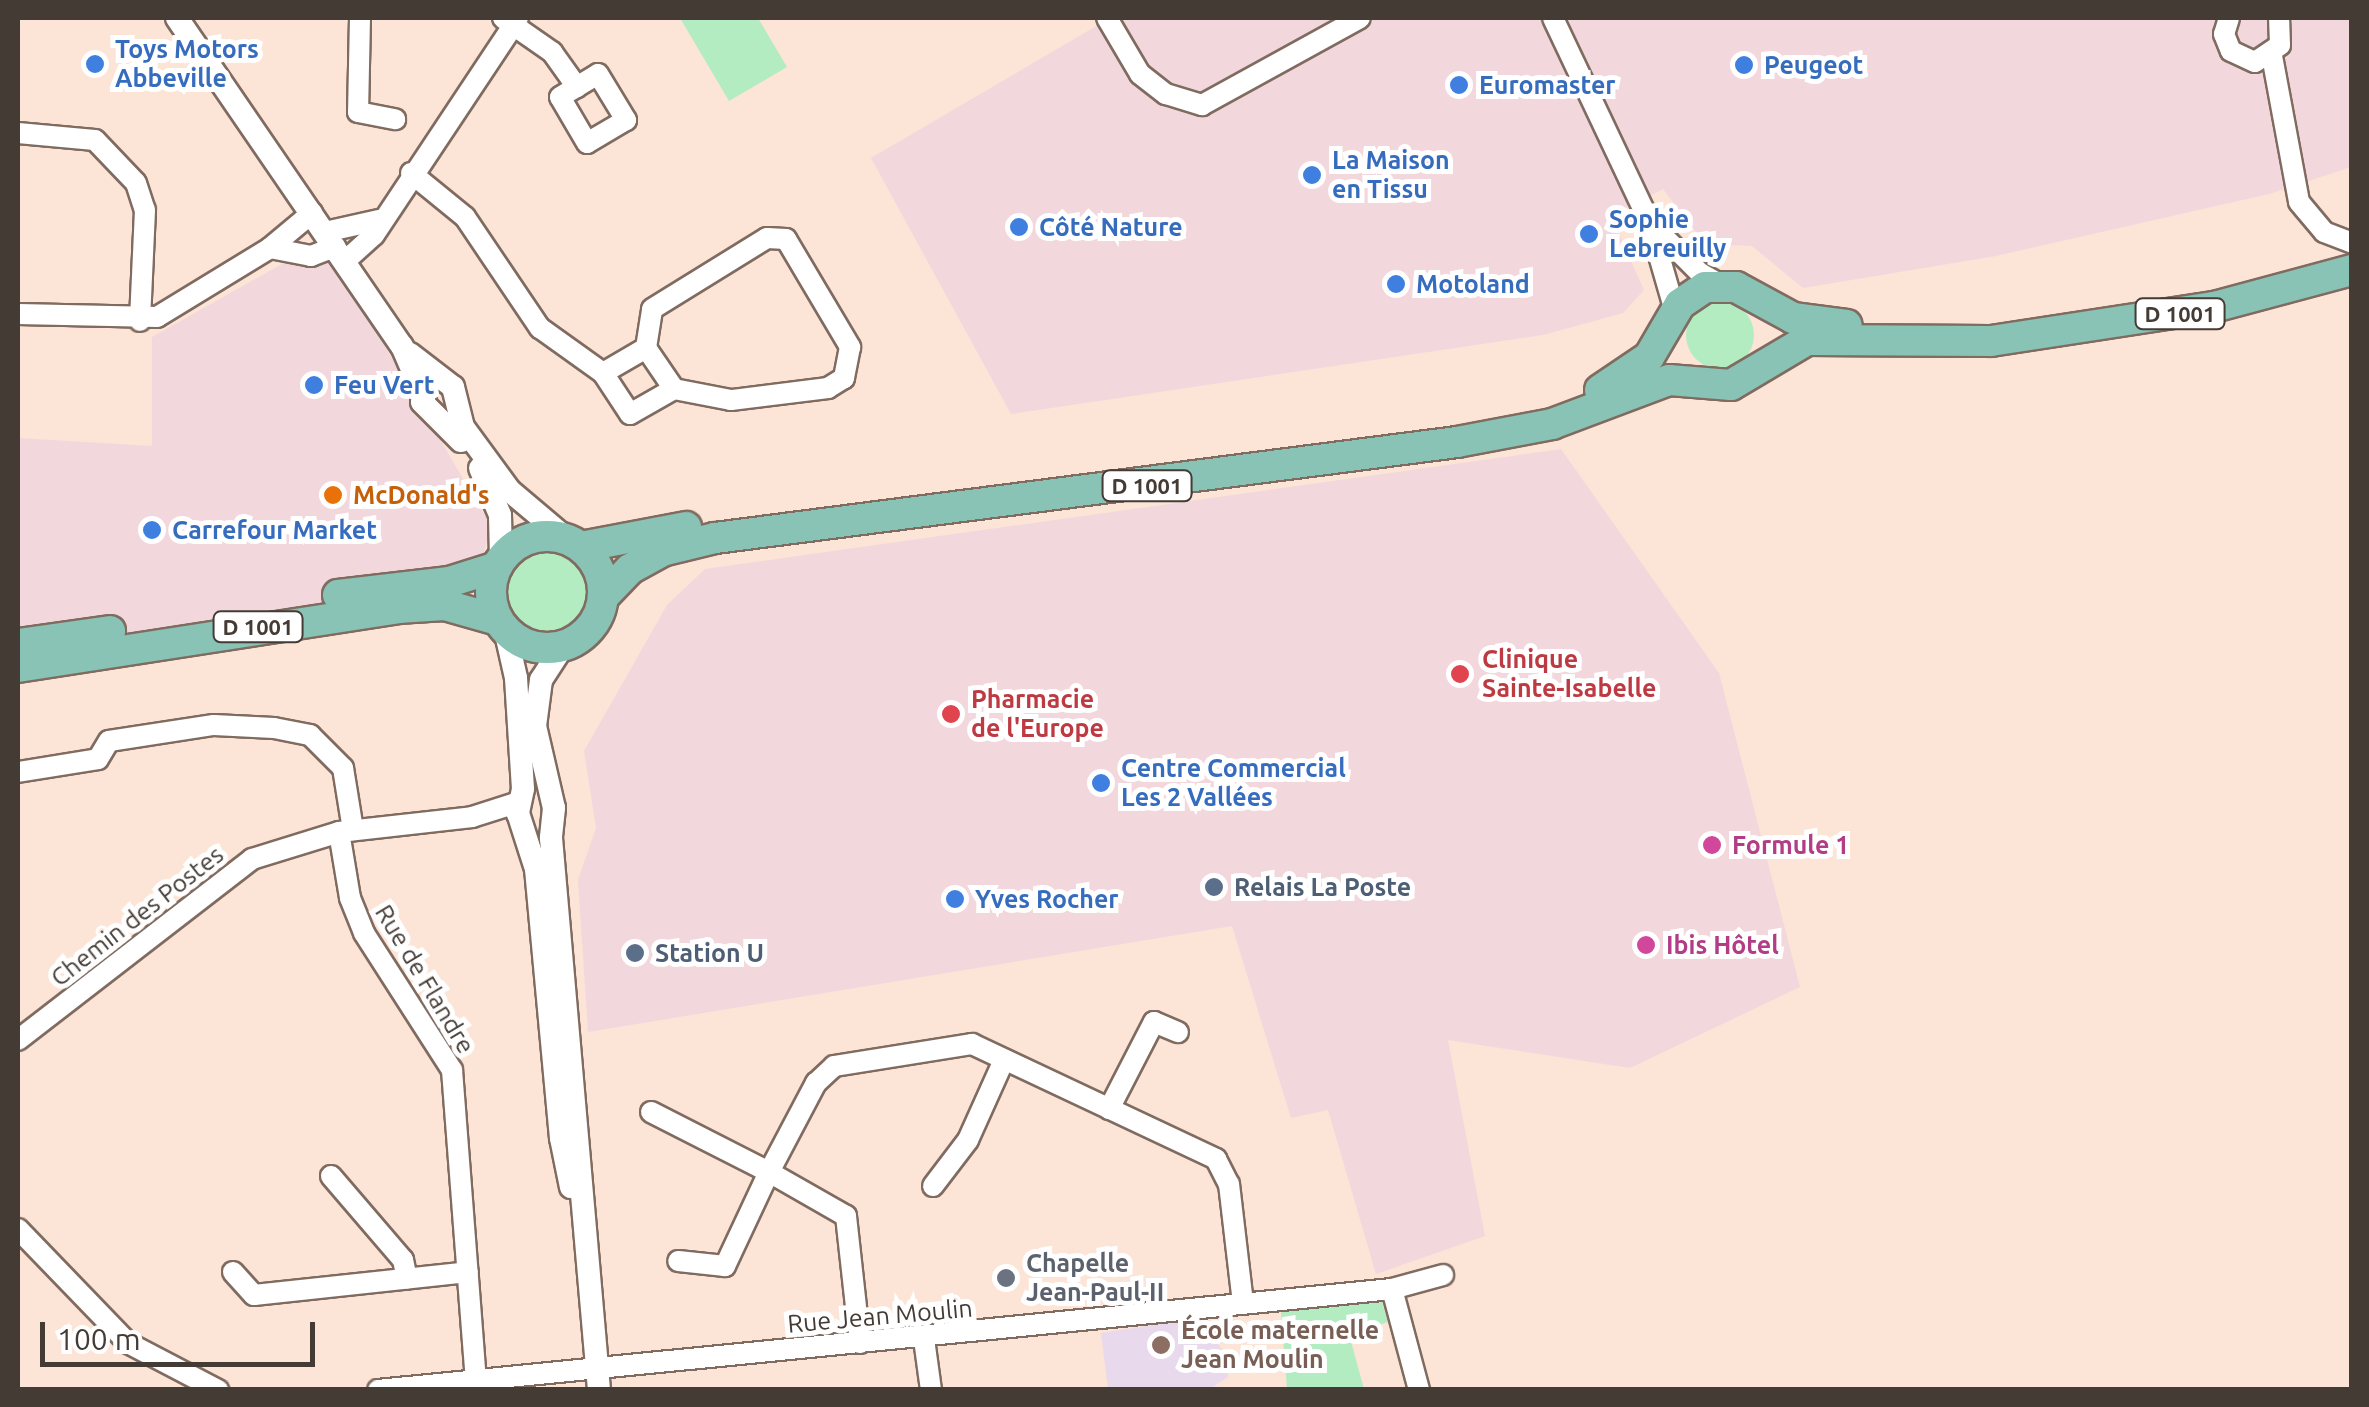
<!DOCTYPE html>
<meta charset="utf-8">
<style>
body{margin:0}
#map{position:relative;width:2369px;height:1407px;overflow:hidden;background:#fce4d7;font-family:Ubuntu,sans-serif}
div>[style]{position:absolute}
.commercial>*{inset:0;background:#f2d8dc}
.education>*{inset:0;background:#e9d9ec}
.green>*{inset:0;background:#b4ecc1}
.round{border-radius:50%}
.roads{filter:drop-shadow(2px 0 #806b60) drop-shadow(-2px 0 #806b60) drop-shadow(0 2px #806b60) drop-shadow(0 -2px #806b60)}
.minor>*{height:20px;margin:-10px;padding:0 10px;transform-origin:10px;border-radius:10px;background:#fff}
.tertiary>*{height:22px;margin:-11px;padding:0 11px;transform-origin:11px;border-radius:11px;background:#fff}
.primary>*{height:30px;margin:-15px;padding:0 15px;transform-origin:15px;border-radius:15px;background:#88c3b6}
.primary>.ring{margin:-15px;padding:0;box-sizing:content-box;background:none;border:30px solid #88c3b6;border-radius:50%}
.dots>*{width:28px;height:28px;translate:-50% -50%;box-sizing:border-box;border:5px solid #fff;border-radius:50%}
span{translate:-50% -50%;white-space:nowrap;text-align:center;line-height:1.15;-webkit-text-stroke:10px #fff;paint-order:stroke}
.shield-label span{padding:2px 8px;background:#fff;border:2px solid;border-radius:8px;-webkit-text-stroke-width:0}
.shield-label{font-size:22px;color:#443b35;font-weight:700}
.shop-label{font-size:25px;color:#366cbe;font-weight:700}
.left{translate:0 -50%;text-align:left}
.food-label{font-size:25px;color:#c56008;font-weight:700}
.health-label{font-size:25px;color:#be3a42;font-weight:700}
.hotel-label{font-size:25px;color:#b23c85;font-weight:700}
.service-label{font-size:25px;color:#4e5e75;font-weight:700}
.street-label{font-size:25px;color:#443b35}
.worship-label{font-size:25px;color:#5b616d;font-weight:700}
.education-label{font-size:25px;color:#785e54;font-weight:700}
.frame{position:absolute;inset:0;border:20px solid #443b35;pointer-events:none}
.scale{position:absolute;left:40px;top:1322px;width:275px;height:45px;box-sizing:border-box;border:5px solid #443b35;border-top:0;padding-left:12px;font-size:30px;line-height:35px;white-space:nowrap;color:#443b35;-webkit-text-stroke:8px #fff;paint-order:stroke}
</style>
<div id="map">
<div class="commercial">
<i style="clip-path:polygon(1110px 18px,2351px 18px,2351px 167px,2269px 194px,1996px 256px,1803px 288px,1752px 246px,1705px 244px,1663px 189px,1611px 216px,1644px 290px,1623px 313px,1543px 335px,1011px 414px,871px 158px)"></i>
<i style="clip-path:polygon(323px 241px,491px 526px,474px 590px,18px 655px,18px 438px,152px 446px,152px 337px)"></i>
<i style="clip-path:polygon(1561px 449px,1719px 673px,1800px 987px,1630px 1068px,1448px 1040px,1485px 1236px,1376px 1274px,1328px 1110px,1291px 1118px,1232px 926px,588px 1032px,578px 880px,596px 828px,584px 751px,667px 605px,705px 569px)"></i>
</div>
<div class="education">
<i style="clip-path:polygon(1202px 1317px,1226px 1357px,1228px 1377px,1210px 1389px,1108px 1389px,1101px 1333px)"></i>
</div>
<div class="green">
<i style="clip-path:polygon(680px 18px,758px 18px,787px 67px,729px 101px)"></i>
<i class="round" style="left:1686px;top:301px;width:68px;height:68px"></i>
<i class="round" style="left:502px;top:547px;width:86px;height:86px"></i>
<i style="clip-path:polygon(1382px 1302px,1388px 1322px,1349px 1334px,1364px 1389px,1287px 1389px,1281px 1312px)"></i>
</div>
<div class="roads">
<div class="minor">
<i style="left:360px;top:18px;width:94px;rotate:91.2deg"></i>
<i style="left:358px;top:112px;width:38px;rotate:11deg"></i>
<i style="left:503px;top:18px;width:60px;rotate:34.8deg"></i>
<i style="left:552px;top:52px;width:43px;rotate:54.5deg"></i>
<i style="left:1107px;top:18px;width:65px;rotate:59.5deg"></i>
<i style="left:1140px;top:74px;width:33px;rotate:38deg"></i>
<i style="left:1166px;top:94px;width:38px;rotate:17deg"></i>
<i style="left:1202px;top:105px;width:180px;rotate:-28.8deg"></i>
<i style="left:1553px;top:18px;width:225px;rotate:64.7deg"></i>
<i style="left:1649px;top:221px;width:94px;rotate:73.9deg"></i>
<i style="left:2229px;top:18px;width:17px;rotate:107deg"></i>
<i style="left:2224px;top:34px;width:18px;rotate:68deg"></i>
<i style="left:2231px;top:51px;width:26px;rotate:25deg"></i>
<i style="left:2255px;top:62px;width:30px;rotate:-34deg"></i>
<i style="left:2280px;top:45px;width:27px;rotate:-92deg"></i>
<i style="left:2272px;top:56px;width:148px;rotate:79.5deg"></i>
<i style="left:2299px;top:202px;width:39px;rotate:50deg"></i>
<i style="left:2324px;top:232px;width:30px;rotate:21deg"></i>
<i style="left:598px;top:74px;width:54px;rotate:58.7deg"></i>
<i style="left:626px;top:120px;width:45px;rotate:149.5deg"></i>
<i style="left:587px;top:143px;width:53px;rotate:-120.4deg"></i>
<i style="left:560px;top:97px;width:44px;rotate:-31.2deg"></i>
<i style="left:18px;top:133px;width:77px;rotate:5.2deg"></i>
<i style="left:95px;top:140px;width:59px;rotate:46.4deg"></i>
<i style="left:136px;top:183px;width:28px;rotate:72deg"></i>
<i style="left:145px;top:210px;width:111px;rotate:92.6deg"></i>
<i style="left:411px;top:173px;width:70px;rotate:39.2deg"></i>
<i style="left:465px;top:217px;width:134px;rotate:56deg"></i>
<i style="left:540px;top:328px;width:77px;rotate:35.5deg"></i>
<i style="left:1654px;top:227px;width:65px;rotate:45deg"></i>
<i style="left:1700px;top:273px;width:23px;rotate:29deg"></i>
<i style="left:325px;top:232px;width:55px;rotate:-12.5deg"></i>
<i style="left:767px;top:238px;width:19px;rotate:3deg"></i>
<i style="left:786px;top:239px;width:126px;rotate:59.3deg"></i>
<i style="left:850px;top:347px;width:32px;rotate:101deg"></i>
<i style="left:844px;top:378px;width:19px;rotate:148deg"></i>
<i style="left:828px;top:388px;width:98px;rotate:172.9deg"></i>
<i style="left:731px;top:400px;width:58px;rotate:-169.1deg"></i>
<i style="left:674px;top:389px;width:50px;rotate:-124.3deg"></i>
<i style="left:646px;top:348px;width:39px;rotate:-81deg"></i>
<i style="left:652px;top:309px;width:135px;rotate:-31.7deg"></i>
<i style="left:270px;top:248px;width:42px;rotate:11deg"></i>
<i style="left:311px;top:256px;width:26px;rotate:-21deg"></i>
<i style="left:345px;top:261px;width:39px;rotate:-42deg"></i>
<i style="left:374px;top:235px;width:260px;rotate:-56.4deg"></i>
<i style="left:18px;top:314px;width:139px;rotate:1.2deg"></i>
<i style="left:157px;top:317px;width:132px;rotate:-31.4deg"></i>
<i style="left:270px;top:248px;width:55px;rotate:-39.8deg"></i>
<i style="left:646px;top:348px;width:50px;rotate:149.8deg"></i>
<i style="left:603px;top:373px;width:49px;rotate:56.6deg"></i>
<i style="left:630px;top:414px;width:51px;rotate:-29.6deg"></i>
<i style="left:18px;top:772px;width:81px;rotate:-9.2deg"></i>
<i style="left:98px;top:759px;width:21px;rotate:-59deg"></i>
<i style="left:109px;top:741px;width:106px;rotate:-8.7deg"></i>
<i style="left:214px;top:725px;width:60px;rotate:2.9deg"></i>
<i style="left:274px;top:728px;width:37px;rotate:11deg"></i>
<i style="left:310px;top:735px;width:47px;rotate:45deg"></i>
<i style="left:343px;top:768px;width:63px;rotate:80.8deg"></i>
<i style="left:339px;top:832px;width:67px;rotate:80.5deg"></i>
<i style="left:350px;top:898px;width:38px;rotate:68deg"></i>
<i style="left:364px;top:933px;width:163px;rotate:57.3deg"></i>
<i style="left:452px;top:1070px;width:311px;rotate:85.6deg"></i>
<i style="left:18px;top:1040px;width:296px;rotate:-37.7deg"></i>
<i style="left:252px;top:859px;width:91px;rotate:-17.2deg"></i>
<i style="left:339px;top:832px;width:134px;rotate:-6.4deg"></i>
<i style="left:472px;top:817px;width:49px;rotate:-17.7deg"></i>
<i style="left:1109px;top:1109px;width:98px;rotate:-62.7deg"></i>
<i style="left:1154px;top:1022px;width:26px;rotate:23deg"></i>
<i style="left:651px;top:1112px;width:132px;rotate:27deg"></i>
<i style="left:769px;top:1172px;width:104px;rotate:115.1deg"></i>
<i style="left:725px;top:1266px;width:47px;rotate:-173.9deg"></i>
<i style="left:331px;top:1176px;width:111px;rotate:49.4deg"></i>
<i style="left:403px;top:1260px;width:19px;rotate:78deg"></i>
<i style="left:933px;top:1186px;width:58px;rotate:-52.7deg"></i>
<i style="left:968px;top:1140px;width:88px;rotate:-65.8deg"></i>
<i style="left:18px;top:1229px;width:158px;rotate:46deg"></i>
<i style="left:128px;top:1343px;width:102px;rotate:27.6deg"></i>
<i style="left:233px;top:1272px;width:31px;rotate:48deg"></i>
<i style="left:254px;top:1295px;width:215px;rotate:-6.1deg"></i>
<i style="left:1392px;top:1289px;width:105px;rotate:75deg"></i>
<i style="left:924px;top:1339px;width:51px;rotate:82.2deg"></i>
<i style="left:860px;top:1343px;width:128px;rotate:-96.3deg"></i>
<i style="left:846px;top:1216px;width:89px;rotate:-150.3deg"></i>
<i style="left:769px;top:1172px;width:101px;rotate:-62.2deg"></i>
<i style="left:816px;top:1083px;width:25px;rotate:-43deg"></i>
<i style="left:834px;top:1066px;width:140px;rotate:-9.1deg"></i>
<i style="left:972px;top:1044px;width:270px;rotate:25.2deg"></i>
<i style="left:1216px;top:1159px;width:28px;rotate:63deg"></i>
<i style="left:1229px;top:1184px;width:120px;rotate:83.3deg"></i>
<i style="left:378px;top:1390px;width:1019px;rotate:-5.69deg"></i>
<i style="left:1392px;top:1289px;width:53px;rotate:-15.4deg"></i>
</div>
<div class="tertiary">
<i style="left:177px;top:18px;width:398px;rotate:55.6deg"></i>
<i style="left:402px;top:346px;width:48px;rotate:66.6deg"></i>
<i style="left:410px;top:354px;width:54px;rotate:37.5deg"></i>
<i style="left:453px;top:387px;width:41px;rotate:76deg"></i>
<i style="left:463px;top:427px;width:79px;rotate:53.7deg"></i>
<i style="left:510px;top:491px;width:75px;rotate:40.1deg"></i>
<i style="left:430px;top:380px;width:23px;rotate:110deg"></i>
<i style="left:422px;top:402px;width:55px;rotate:45deg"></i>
<i style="left:480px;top:468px;width:51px;rotate:66.9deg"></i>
<i style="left:500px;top:515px;width:44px;rotate:88.7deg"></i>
<i style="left:505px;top:629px;width:50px;rotate:77.3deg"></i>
<i style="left:516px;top:678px;width:111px;rotate:86.4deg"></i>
<i style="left:523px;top:789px;width:25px;rotate:102deg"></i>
<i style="left:518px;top:813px;width:59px;rotate:72.2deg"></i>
<i style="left:536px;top:869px;width:270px;rotate:84.7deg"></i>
<i style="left:561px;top:1138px;width:50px;rotate:78.5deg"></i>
<i style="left:563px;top:646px;width:40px;rotate:122.9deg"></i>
<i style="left:541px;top:680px;width:46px;rotate:97.4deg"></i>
<i style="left:535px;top:726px;width:84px;rotate:77deg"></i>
<i style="left:554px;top:808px;width:30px;rotate:96deg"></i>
<i style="left:551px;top:838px;width:554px;rotate:85.03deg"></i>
</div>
<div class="primary">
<i style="left:1600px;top:390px;width:59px;rotate:-34deg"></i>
<i style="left:1649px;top:357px;width:61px;rotate:-59.7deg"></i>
<i style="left:1680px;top:304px;width:30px;rotate:-34deg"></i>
<i style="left:1705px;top:287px;width:31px"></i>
<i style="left:1736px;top:287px;width:65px;rotate:28.5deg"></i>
<i style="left:1793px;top:318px;width:54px;rotate:7.4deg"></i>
<i class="ring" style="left:491px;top:536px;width:82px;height:82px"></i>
<i style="left:581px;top:547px;width:107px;rotate:-10.8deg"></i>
<i style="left:338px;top:595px;width:112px;rotate:-6.7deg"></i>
<i style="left:449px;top:582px;width:50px;rotate:-17.4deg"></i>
<i style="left:603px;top:597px;width:39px;rotate:-46deg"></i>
<i style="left:630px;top:569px;width:37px;rotate:-29deg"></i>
<i style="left:662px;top:551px;width:55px;rotate:-13.8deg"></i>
<i style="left:715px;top:538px;width:748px;rotate:-7.37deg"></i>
<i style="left:1457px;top:442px;width:97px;rotate:-10.7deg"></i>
<i style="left:1552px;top:424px;width:125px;rotate:-20.6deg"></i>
<i style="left:1669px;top:380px;width:62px;rotate:4.6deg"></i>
<i style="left:1731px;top:385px;width:88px;rotate:-30.6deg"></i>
<i style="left:1807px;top:340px;width:184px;rotate:0.3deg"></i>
<i style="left:1991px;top:341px;width:226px;rotate:-8.7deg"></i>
<i style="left:2214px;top:307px;width:143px;rotate:-15deg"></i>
<i style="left:18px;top:644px;width:93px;rotate:-8deg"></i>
<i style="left:18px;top:667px;width:385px;rotate:-8.8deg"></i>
<i style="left:398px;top:608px;width:47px;rotate:-3.7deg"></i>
<i style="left:445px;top:605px;width:55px;rotate:15.8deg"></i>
</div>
</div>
<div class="dots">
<i style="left:95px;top:64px;background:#3f7fe0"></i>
<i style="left:1744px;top:65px;background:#3f7fe0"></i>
<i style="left:1459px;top:85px;background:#3f7fe0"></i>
<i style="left:1312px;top:175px;background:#3f7fe0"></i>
<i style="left:1019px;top:227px;background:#3f7fe0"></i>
<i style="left:1589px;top:234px;background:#3f7fe0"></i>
<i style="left:1396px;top:284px;background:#3f7fe0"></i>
<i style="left:314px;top:385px;background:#3f7fe0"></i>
<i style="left:333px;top:495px;background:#e8710a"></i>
<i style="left:152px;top:530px;background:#3f7fe0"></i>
<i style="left:1460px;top:674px;background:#e0444e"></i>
<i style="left:951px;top:714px;background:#e0444e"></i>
<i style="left:1101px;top:783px;background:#3f7fe0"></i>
<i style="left:1712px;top:845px;background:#d1479c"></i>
<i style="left:1214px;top:887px;background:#5c6f8a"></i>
<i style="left:955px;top:899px;background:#3f7fe0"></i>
<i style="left:1646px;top:945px;background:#d1479c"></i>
<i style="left:635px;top:953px;background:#5c6f8a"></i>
<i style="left:1006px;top:1278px;background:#6b7280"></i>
<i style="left:1161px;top:1345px;background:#8d6e63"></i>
</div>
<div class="shield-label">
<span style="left:2180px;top:314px">D 1001</span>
<span style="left:1147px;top:486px">D 1001</span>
<span style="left:258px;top:627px">D 1001</span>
</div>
<div class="shop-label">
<span class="left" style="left:115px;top:64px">Toys Motors<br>Abbeville</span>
<span class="left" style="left:1764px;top:65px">Peugeot</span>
<span class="left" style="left:1479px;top:85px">Euromaster</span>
<span class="left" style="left:1332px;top:175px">La Maison<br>en Tissu</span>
<span class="left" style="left:1609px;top:234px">Sophie<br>Lebreuilly</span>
<span class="left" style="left:1039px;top:227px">Côté Nature</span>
<span class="left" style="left:1416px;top:284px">Motoland</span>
<span class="left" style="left:334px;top:385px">Feu Vert</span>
<span class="left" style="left:172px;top:530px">Carrefour Market</span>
<span class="left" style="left:1121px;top:783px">Centre Commercial<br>Les 2 Vallées</span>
<span class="left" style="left:975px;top:899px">Yves Rocher</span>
</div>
<div class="food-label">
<span class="left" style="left:353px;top:495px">McDonald's</span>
</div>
<div class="health-label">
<span class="left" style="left:1482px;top:674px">Clinique<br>Sainte-Isabelle</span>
<span class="left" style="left:971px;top:714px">Pharmacie<br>de l'Europe</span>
</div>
<div class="hotel-label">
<span class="left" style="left:1732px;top:845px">Formule 1</span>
<span class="left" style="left:1666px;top:945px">Ibis Hôtel</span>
</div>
<div class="service-label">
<span class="left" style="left:1234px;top:887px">Relais La Poste</span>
<span class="left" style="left:655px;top:953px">Station U</span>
</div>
<div class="street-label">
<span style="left:137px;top:916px;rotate:-38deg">Chemin des Postes</span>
<span style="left:425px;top:979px;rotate:59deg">Rue de Flandre</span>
<span style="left:880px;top:1316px;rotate:-5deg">Rue Jean Moulin</span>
</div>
<div class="worship-label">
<span class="left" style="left:1026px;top:1278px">Chapelle<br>Jean-Paul-II</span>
</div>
<div class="education-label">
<span class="left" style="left:1181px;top:1345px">École maternelle<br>Jean Moulin</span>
</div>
<div class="frame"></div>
<div class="scale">100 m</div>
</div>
